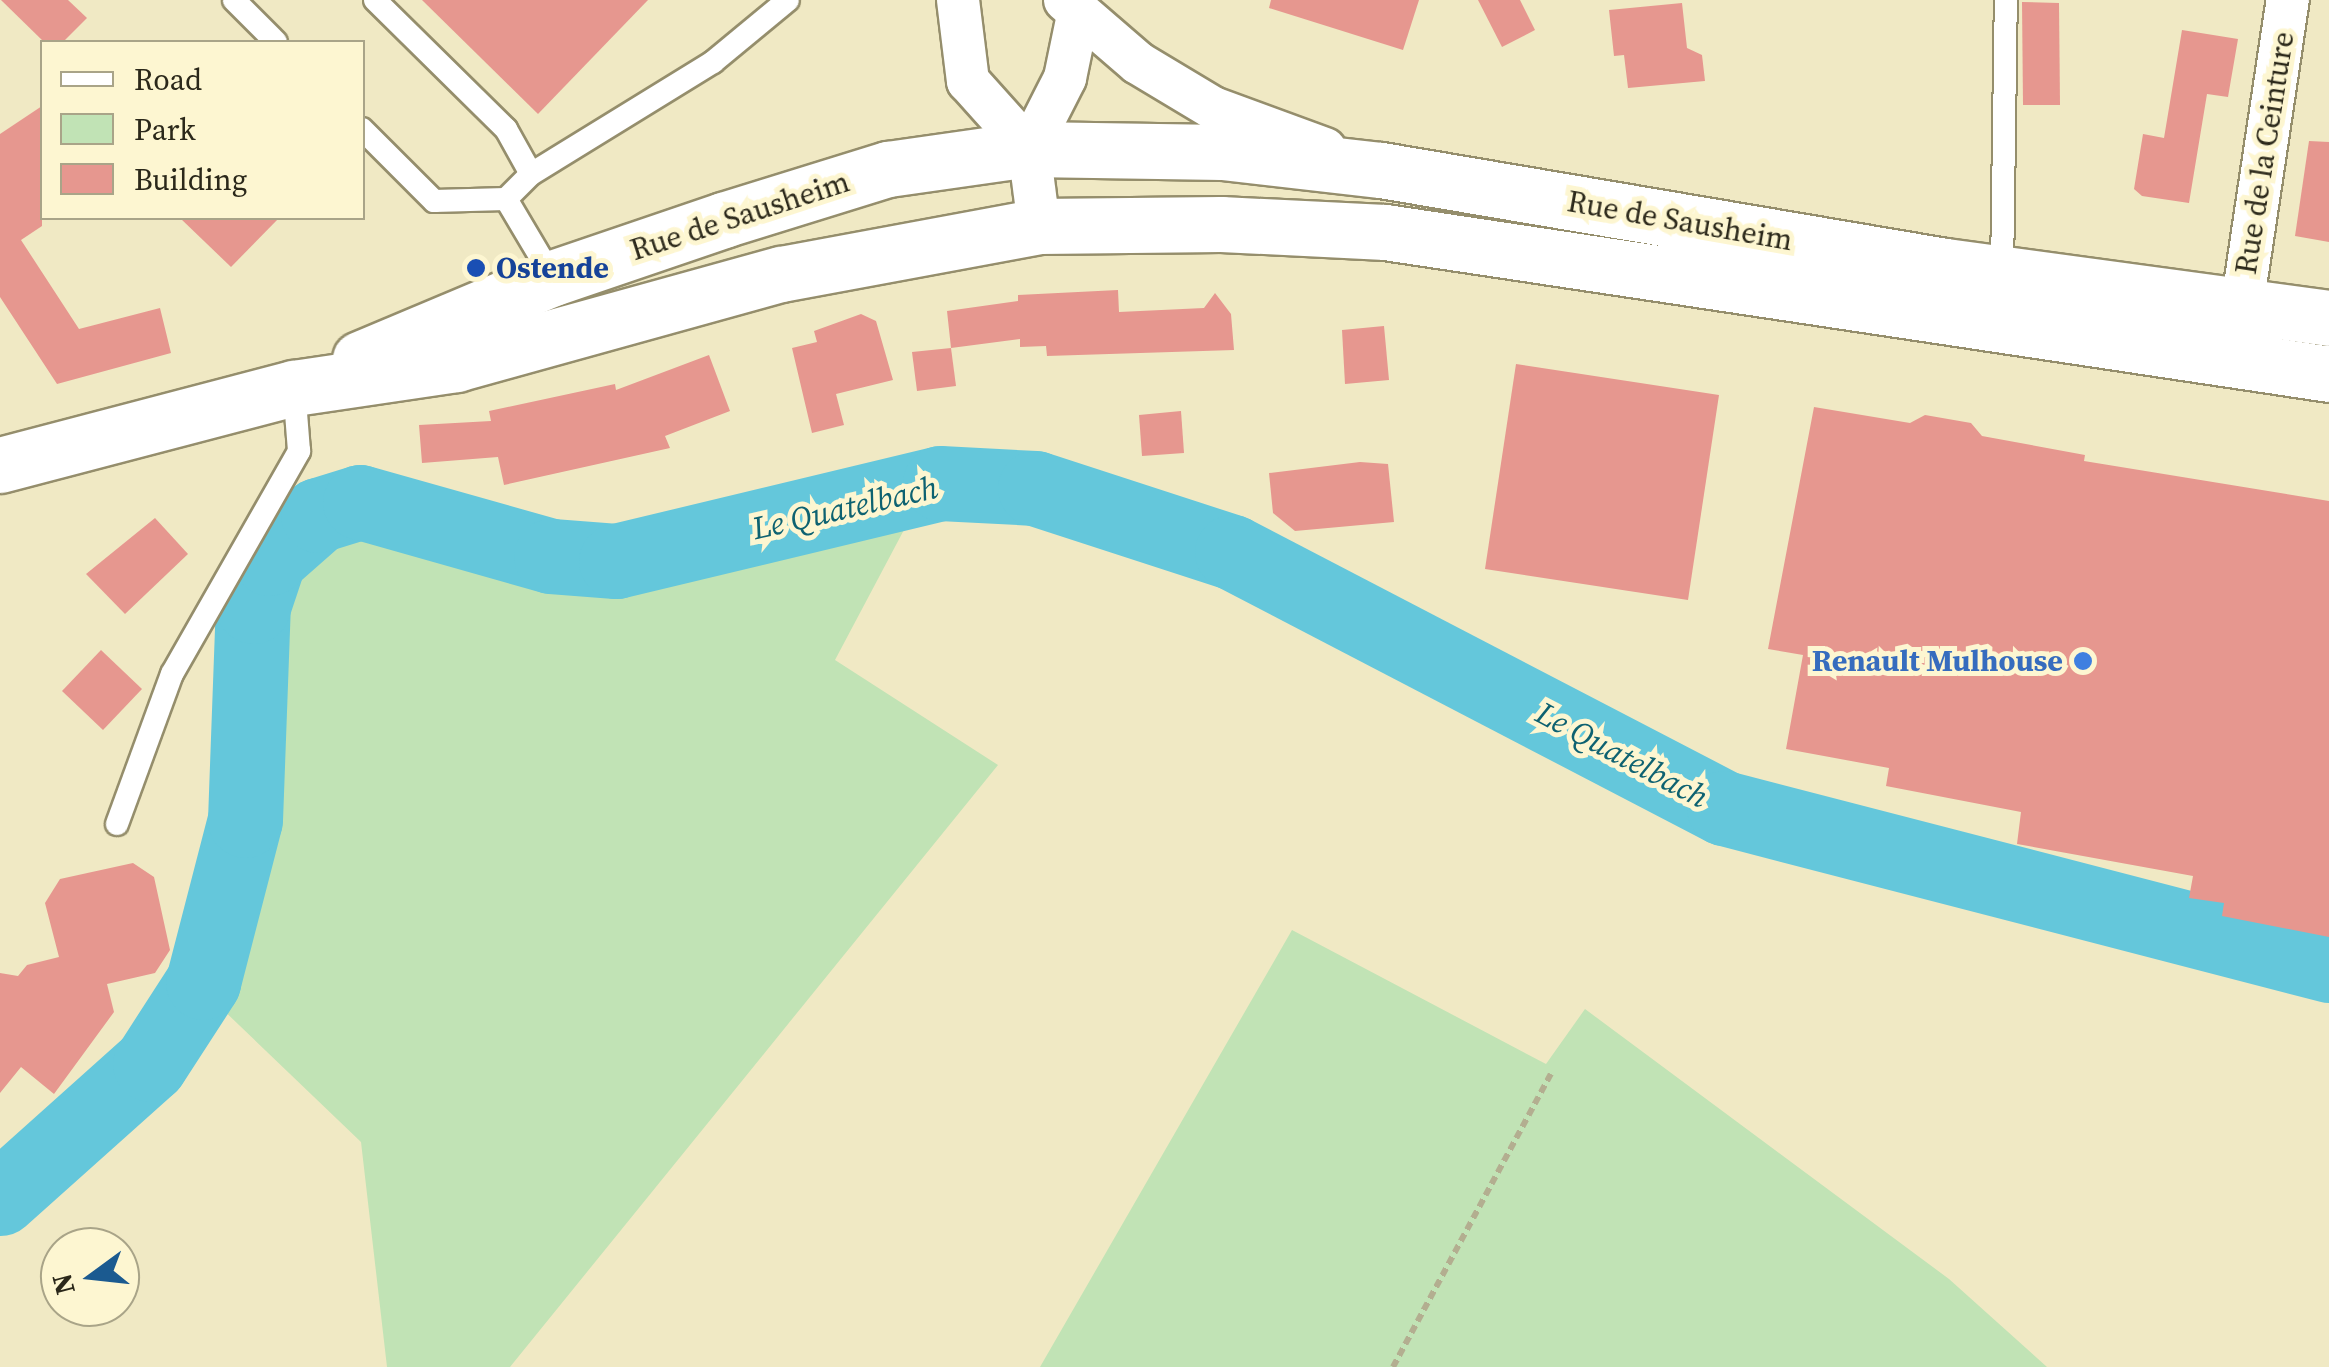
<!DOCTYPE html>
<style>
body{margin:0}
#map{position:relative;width:2329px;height:1367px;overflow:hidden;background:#f0e9c4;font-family:"Source Serif 4",serif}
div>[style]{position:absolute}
.green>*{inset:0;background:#c1e3b5}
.river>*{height:75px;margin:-37.5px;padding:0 37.5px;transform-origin:37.5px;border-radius:37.5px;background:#64c7db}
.building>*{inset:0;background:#e6978f}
.path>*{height:6px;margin-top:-3px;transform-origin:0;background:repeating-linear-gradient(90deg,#b3ae90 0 8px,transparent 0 13px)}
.roads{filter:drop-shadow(2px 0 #958e6c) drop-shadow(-2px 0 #958e6c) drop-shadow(0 2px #958e6c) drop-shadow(0 -2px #958e6c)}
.lane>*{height:22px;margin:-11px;padding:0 11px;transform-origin:11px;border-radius:11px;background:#fff}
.street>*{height:42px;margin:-21px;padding:0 21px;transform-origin:21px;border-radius:21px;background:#fff}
.secondary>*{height:55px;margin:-27.5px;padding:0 27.5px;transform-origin:27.5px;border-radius:27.5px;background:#fff}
.dots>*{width:28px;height:28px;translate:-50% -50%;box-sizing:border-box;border:5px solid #fdf6d1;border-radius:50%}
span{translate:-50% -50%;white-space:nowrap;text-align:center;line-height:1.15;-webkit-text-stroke:10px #fdf6d1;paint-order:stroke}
.street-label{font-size:30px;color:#2b281a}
.transit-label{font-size:30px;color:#164399;font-weight:700}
.left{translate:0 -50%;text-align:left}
.shop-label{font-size:30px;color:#366cbe;font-weight:700}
.right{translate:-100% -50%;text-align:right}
.water-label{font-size:32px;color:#0e6271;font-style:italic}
.legend{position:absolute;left:40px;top:40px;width:325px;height:180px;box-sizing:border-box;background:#fdf6d1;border:2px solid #a9a488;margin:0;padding:12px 18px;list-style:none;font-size:30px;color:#2b281a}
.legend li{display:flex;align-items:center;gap:20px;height:50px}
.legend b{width:50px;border:2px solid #a9a488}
.north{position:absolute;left:40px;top:1227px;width:100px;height:100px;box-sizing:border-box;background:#fdf6d1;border:2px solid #a9a488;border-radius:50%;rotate:255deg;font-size:28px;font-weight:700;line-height:40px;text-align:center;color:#2b281a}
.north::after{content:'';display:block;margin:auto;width:35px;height:45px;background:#1b5a90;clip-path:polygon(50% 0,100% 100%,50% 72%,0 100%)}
</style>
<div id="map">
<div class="green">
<i style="clip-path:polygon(923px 494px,835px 660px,998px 765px,510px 1367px,387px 1367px,361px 1142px,216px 1003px,259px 821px,289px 581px,363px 522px,613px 585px)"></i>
<i style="clip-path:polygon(1292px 930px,1546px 1064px,1585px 1009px,1949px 1279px,2047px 1367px,1040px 1367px)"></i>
</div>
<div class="river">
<i style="left:0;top:1198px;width:201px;rotate:-41.8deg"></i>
<i style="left:150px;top:1064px;width:98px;rotate:-57.1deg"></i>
<i style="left:203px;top:982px;width:167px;rotate:-75.5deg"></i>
<i style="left:245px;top:820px;width:214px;rotate:-87.9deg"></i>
<i style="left:253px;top:606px;width:51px;rotate:-71.6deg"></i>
<i style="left:269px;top:558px;width:65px;rotate:-41.3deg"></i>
<i style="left:318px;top:515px;width:44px;rotate:-17.2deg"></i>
<i style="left:360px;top:502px;width:198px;rotate:15.8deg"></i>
<i style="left:551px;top:556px;width:65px;rotate:4.4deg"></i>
<i style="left:616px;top:561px;width:333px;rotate:-13.5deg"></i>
<i style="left:940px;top:483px;width:95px;rotate:3deg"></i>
<i style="left:1035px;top:488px;width:207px;rotate:18deg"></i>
<i style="left:1232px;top:552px;width:555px;rotate:27.49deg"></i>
<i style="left:1724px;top:808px;width:625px;rotate:14.55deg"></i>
</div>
<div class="building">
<i style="clip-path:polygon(1px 0,68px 0,87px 18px,63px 42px,44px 42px)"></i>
<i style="clip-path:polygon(422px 0,648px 0,538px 114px)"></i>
<i style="clip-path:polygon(1271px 0,1419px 0,1403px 50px,1269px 8px)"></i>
<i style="clip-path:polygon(1478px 0,1520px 0,1535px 30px,1502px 47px)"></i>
<i style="clip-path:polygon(2022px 2px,2059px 3px,2060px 105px,2023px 105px)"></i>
<i style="clip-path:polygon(1682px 3px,1687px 48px,1702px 55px,1705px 81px,1628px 88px,1624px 55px,1614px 56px,1609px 10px)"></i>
<i style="clip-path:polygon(2182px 30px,2238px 39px,2228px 97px,2207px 94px,2189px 203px,2142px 196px,2134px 189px,2143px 134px,2164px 138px)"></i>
<i style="clip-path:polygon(42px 106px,42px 226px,21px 240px,79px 329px,160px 308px,171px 353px,57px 384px,0 297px,0 134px)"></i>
<i style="clip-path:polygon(2309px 141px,2329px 142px,2329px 242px,2295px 236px)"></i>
<i style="clip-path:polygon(180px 218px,279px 218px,231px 267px)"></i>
<i style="clip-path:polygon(1118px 290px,1119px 312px,1204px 308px,1215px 293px,1231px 314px,1234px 350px,1047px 356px,1046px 346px,1020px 347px,1020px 339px,951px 348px,947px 311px,1018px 301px,1018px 295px)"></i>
<i style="clip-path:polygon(861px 314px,876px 321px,893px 380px,836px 394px,844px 425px,812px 433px,792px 348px,817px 342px,814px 331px)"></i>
<i style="clip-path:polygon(1384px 326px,1389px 380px,1345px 384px,1342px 330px)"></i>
<i style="clip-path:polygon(951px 348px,956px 386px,917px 391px,912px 352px)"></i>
<i style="clip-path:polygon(709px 355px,730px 411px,665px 436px,670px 448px,504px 485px,498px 457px,422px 463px,419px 425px,491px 421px,489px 411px,615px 384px,616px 390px)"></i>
<i style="clip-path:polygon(1516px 364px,1719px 395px,1688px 600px,1485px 569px)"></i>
<i style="clip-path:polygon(1814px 407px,1910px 423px,1925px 415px,1971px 423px,1982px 436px,2085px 455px,2084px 461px,2329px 501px,2329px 937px,2222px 916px,2224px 903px,2189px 898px,2193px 876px,2017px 844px,2021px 812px,1886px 786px,1889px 768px,1786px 749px,1803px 655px,1768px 649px)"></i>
<i style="clip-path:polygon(1181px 411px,1184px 453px,1142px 456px,1139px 415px)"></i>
<i style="clip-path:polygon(1360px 462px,1388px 464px,1394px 522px,1295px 531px,1273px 513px,1269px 473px)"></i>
<i style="clip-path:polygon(155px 518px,188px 554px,125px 614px,86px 574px)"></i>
<i style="clip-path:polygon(101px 650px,142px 689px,103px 730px,62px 691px)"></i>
<i style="clip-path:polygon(133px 863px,154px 877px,170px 950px,155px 973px,107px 984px,114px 1012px,54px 1094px,21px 1067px,0 1093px,0 973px,18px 976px,27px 965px,59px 957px,45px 903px,60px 879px)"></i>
</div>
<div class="path">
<i style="left:1393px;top:1367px;width:333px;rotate:-61.7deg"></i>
</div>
<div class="roads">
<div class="lane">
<i style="left:234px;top:0;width:59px;rotate:45deg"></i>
<i style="left:375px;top:0;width:184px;rotate:44.6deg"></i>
<i style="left:506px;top:129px;width:51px;rotate:60.9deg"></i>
<i style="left:362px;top:129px;width:102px;rotate:45deg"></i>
<i style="left:434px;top:201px;width:72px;rotate:-1.6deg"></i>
<i style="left:2002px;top:274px;width:274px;rotate:-89.2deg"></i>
<i style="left:553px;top:278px;width:92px;rotate:-120.7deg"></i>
<i style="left:506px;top:199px;width:35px;rotate:-45deg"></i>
<i style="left:531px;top:174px;width:214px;rotate:-31.6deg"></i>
<i style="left:713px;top:62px;width:97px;rotate:-39.6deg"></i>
<i style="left:117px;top:824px;width:160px;rotate:-69.9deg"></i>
<i style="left:172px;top:674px;width:257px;rotate:-60.3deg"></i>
<i style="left:299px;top:451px;width:63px;rotate:-94.5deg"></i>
</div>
<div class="street">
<i style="left:958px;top:0;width:82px;rotate:83deg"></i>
<i style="left:968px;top:81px;width:91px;rotate:48.1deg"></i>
<i style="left:1065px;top:0;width:96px;rotate:40.8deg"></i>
<i style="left:1138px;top:63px;width:87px;rotate:31deg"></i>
<i style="left:1213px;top:108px;width:119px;rotate:20.1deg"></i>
<i style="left:1029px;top:149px;width:80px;rotate:-63.1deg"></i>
<i style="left:1065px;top:78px;width:64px;rotate:-78.3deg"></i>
<i style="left:1029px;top:149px;width:78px;rotate:82.6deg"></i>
<i style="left:2242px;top:306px;width:309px;rotate:-81.5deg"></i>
</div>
<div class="secondary">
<i style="left:360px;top:359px;width:209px;rotate:-22.8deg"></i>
<i style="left:553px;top:278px;width:180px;rotate:-18.8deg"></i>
<i style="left:723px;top:220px;width:173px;rotate:-17.2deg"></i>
<i style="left:888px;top:169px;width:142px;rotate:-8.1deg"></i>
<i style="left:1029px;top:149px;width:193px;rotate:0.9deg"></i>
<i style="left:1222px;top:152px;width:160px;rotate:6.5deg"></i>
<i style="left:1381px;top:170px;width:572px;rotate:9.66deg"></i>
<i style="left:1945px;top:266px;width:388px;rotate:7.7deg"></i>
<i style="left:0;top:465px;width:304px;rotate:-14.7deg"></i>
<i style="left:294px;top:388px;width:164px;rotate:-8.4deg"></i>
<i style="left:456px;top:364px;width:337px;rotate:-15.5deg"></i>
<i style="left:781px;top:274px;width:262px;rotate:-10.5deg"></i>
<i style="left:1039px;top:226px;width:182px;rotate:-0.6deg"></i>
<i style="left:1221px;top:224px;width:164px;rotate:2.8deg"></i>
<i style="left:1385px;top:232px;width:955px;rotate:8.55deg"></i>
</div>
</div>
<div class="dots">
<i style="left:476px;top:268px;background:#1a4fb4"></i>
<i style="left:2083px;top:661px;background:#3f7fe0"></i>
</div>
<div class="street-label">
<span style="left:2265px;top:153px;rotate:-81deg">Rue de la Ceinture</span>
<span style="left:740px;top:216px;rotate:-18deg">Rue de Sausheim</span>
<span style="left:1680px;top:221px;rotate:10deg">Rue de Sausheim</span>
</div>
<div class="transit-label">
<span class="left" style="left:496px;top:268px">Ostende</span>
</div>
<div class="shop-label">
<span class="right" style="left:2063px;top:661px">Renault Mulhouse</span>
</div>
<div class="water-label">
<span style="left:845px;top:508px;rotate:-13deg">Le Quatelbach</span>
<span style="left:1622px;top:755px;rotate:28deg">Le Quatelbach</span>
</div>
<ul class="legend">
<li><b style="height:12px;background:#fff"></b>Road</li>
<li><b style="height:28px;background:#c1e3b5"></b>Park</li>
<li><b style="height:28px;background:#e6978f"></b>Building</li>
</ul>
<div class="north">N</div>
</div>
